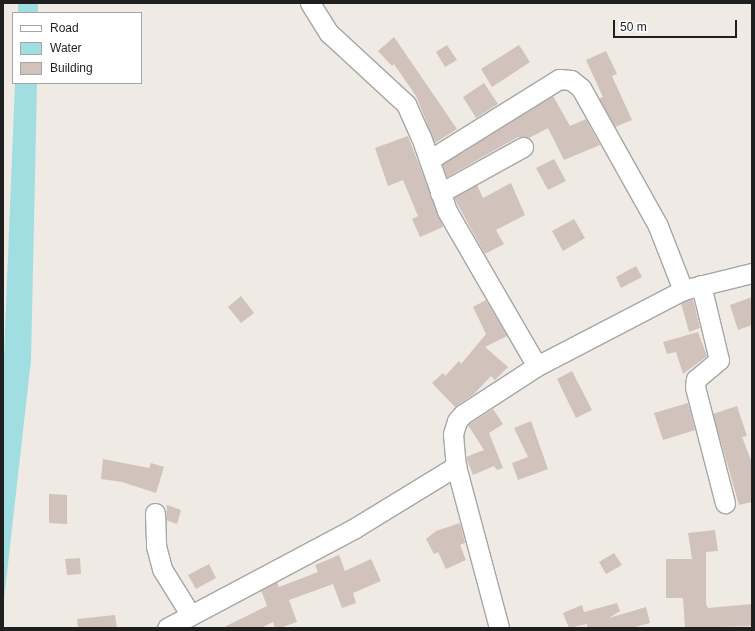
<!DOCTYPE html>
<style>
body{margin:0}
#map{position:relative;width:755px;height:631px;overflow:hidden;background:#f0eae4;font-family:Helvetica,sans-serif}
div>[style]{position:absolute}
.water>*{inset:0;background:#a0dee2}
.building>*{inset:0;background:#d1c2bc}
.roads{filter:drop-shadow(1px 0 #a6a6a6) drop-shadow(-1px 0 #a6a6a6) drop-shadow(0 1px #a6a6a6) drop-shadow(0 -1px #a6a6a6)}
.minor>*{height:19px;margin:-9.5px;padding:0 9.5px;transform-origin:9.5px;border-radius:9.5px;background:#fff}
span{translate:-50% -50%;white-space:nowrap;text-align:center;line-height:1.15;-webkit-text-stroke:3.5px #fff;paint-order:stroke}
.frame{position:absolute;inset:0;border:4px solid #1f1f1f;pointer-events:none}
.legend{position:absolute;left:12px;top:12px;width:130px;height:72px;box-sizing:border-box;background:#fff;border:1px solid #a5a5a5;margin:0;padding:5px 7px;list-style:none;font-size:12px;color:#1f1f1f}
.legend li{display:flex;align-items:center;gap:8px;height:20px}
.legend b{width:20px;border:1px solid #a5a5a5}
.scale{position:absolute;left:613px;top:20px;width:124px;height:18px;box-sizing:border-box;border:2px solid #1f1f1f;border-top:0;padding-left:5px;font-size:12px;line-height:14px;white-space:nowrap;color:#1f1f1f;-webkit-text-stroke:3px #fff;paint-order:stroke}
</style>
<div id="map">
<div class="water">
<i style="clip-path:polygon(18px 3px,38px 3px,38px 13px,18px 13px)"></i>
<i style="clip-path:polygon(15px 83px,37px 83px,31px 360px,3px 608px,3px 380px)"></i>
</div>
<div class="building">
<i style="clip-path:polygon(394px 37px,457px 129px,435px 143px,416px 96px,394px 64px,392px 66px,378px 51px)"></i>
<i style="clip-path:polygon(447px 45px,457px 60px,445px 67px,436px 52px)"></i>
<i style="clip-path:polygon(519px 45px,530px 62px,492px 87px,481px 69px)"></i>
<i style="clip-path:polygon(606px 51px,617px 74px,612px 76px,632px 120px,615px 127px,599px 99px,603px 97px,586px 60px)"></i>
<i style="clip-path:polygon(484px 83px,498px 104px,476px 118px,463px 97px)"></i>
<i style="clip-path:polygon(553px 96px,570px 126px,586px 119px,600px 145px,564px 160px,548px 128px,529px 138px,518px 137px,447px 177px,442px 165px)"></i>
<i style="clip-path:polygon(408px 136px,443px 227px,420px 237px,412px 219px,418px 216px,403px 180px,388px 186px,375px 148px)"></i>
<i style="clip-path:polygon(554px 159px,566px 181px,548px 190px,536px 168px)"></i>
<i style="clip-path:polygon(511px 183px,525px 215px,496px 230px,504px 244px,485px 254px,454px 198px,477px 185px,483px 198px)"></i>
<i style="clip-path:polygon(574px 219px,585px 238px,563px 251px,552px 231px)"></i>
<i style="clip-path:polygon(636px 266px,642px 277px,621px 288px,616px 277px)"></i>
<i style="clip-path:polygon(241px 296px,254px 313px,241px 323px,228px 307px)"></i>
<i style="clip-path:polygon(752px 297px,752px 325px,738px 330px,730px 305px)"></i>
<i style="clip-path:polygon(693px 299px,700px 328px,689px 332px,681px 303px)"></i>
<i style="clip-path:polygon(486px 300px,507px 336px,485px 347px,508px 367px,495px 380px,491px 376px,474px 394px,455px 407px,432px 383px,443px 373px,445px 376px,459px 361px,461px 364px,486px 334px,473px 307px)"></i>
<i style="clip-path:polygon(698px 332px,707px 356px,683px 374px,676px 352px,667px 354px,663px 342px)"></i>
<i style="clip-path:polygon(572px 371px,592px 410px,576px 418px,557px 379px)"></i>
<i style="clip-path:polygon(688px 403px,695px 430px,663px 440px,654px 413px)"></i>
<i style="clip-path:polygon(737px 406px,747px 436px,742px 437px,752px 463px,752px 502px,739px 505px,713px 414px)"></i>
<i style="clip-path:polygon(493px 409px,503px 424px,489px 433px,503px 468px,497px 470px,494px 466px,473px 475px,466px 457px,484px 450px,468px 425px)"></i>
<i style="clip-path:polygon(531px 421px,548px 469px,518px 480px,512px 463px,528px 457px,514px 428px)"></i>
<i style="clip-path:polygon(103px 459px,149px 468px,151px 463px,164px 467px,156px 493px,122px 482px,101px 479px)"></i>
<i style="clip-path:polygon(49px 494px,67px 495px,67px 524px,49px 523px)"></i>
<i style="clip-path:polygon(167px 505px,181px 510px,177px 524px,166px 520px)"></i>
<i style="clip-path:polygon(460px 523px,465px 543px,460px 545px,466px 560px,446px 569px,438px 552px,434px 554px,426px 539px,436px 531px)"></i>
<i style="clip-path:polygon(715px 530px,718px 551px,706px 552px,706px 604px,708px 608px,752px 604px,752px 626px,685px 628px,683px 598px,666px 598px,666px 559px,692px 559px,688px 533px)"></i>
<i style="clip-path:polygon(614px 553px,622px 565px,606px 574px,599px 562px)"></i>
<i style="clip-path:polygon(339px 555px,345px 571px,371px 559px,381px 581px,353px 593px,356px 603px,342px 608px,333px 584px,289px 600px,297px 622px,280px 628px,275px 628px,273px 622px,261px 628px,222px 628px,267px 606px,261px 590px,277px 582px,279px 587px,318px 572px,315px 565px)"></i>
<i style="clip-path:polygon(80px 558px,81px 574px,67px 575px,65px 559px)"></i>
<i style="clip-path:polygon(209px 564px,216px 578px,196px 589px,188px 575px)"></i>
<i style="clip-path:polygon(617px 603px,620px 611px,609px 618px,646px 607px,650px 623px,631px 628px,587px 628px,587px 624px,569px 628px,563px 613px,582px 605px,584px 612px)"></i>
<i style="clip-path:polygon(115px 615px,117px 628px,78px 628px,77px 619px)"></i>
</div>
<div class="roads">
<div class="minor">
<i style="left:310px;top:3px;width:36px;rotate:58deg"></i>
<i style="left:329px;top:33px;width:105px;rotate:42.7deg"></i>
<i style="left:406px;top:104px;width:36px;rotate:66deg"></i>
<i style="left:421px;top:137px;width:78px;rotate:70.6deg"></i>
<i style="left:447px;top:211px;width:179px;rotate:59.9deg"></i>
<i style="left:537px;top:366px;width:88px;rotate:147deg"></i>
<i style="left:463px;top:414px;width:9px;rotate:131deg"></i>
<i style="left:457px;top:421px;width:14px;rotate:107deg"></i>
<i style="left:453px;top:434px;width:32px;rotate:85deg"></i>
<i style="left:456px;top:466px;width:168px;rotate:75.1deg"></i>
<i style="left:429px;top:160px;width:153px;rotate:-31.9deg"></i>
<i style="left:559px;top:79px;width:12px;rotate:5deg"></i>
<i style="left:571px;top:80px;width:13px;rotate:39deg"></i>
<i style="left:581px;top:88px;width:158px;rotate:60.8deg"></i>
<i style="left:658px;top:226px;width:69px;rotate:68.7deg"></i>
<i style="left:440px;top:193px;width:95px;rotate:-29deg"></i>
<i style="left:701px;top:285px;width:77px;rotate:76.5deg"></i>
<i style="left:719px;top:360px;width:30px;rotate:140deg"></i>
<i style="left:696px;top:379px;width:8px;rotate:97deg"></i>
<i style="left:695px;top:387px;width:120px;rotate:75.5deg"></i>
<i style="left:537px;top:366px;width:165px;rotate:-27.5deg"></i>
<i style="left:683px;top:290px;width:71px;rotate:-13.8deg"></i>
<i style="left:155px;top:513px;width:33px;rotate:88deg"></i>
<i style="left:156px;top:546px;width:24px;rotate:75deg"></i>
<i style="left:162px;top:569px;width:53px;rotate:58.1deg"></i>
<i style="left:167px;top:628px;width:213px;rotate:-28deg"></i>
<i style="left:355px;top:528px;width:119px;rotate:-31.5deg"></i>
</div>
</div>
<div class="frame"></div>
<ul class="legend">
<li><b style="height:5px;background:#fff"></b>Road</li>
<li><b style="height:11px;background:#a0dee2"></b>Water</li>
<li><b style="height:11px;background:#d1c2bc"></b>Building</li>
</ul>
<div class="scale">50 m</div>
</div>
